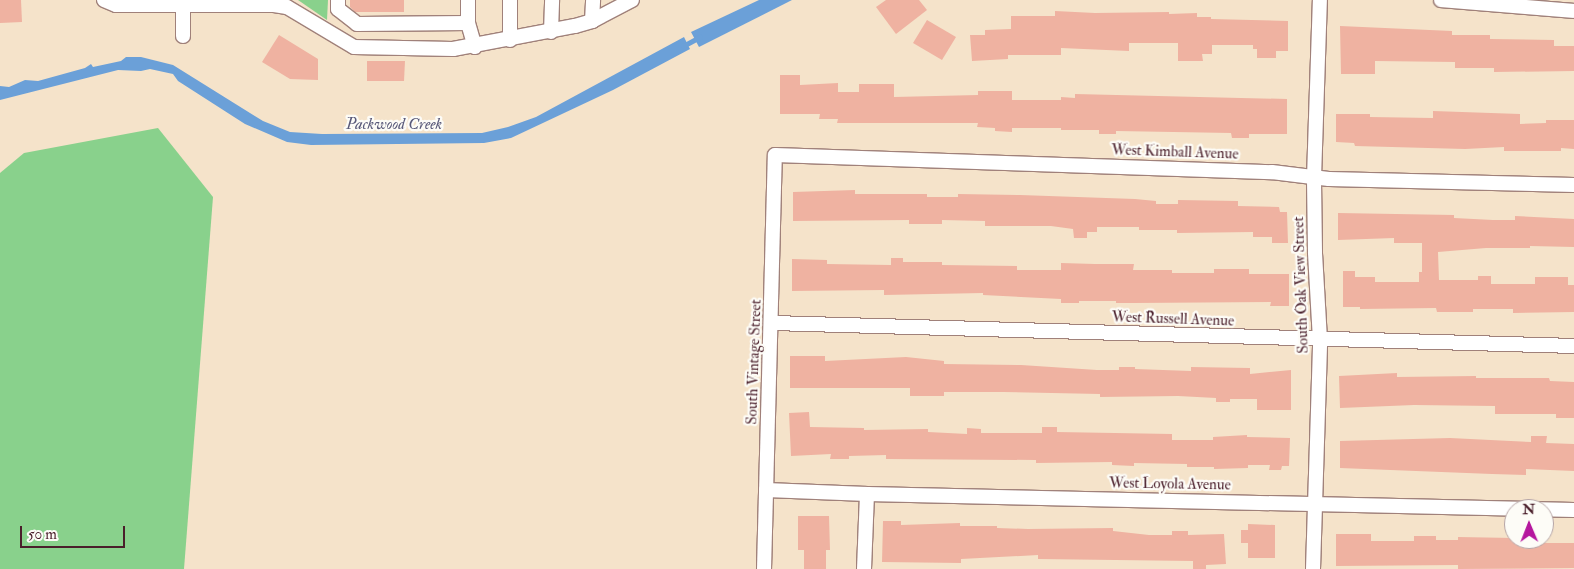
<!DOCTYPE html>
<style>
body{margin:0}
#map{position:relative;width:1574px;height:569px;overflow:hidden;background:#f5e3ca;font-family:"IM FELL Double Pica",serif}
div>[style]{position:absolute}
.green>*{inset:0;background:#89d18c}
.water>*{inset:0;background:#6ba0d8}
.stream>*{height:4.5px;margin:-2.25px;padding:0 2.25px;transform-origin:2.25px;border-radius:2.25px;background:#6ba0d8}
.building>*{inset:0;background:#efb2a1}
.roads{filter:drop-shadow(1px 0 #a0817a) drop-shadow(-1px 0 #a0817a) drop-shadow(0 1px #a0817a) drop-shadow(0 -1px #a0817a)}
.minor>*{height:14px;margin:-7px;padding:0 7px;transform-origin:7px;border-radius:7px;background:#fff}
span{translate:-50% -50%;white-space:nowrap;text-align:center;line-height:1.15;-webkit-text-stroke:4.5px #fdfcf7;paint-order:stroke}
.street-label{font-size:15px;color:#4a1f2b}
.water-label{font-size:16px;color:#595979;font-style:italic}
.north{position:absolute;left:1504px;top:499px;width:50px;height:50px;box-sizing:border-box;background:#fdfcf7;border:1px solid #b5a4a5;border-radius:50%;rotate:359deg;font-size:14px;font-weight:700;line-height:20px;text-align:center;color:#4a1f2b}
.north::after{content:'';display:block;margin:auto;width:18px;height:22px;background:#b5179e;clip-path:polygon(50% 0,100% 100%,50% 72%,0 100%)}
.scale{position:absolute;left:20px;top:526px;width:105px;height:22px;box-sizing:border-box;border:2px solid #4a1f2b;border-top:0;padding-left:6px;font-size:15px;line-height:18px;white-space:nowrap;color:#4a1f2b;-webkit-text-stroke:4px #fdfcf7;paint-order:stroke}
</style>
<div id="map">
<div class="green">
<i style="clip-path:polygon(298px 0,328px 0,327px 20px)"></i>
<i style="clip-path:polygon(158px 128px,213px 197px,184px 569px,0 569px,0 173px,24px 153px)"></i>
</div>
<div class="water">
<i style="clip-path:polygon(759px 0,792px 0,699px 47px,691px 32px)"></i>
<i style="clip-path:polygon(684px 37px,690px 49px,613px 90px,511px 138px,484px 143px,311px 145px,287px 142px,245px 124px,178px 81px,173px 74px,150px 69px,141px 71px,118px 70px,0 100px,0 86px,9px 87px,25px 80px,38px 81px,85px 68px,91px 64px,93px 67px,121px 61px,126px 57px,141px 57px,173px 65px,263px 121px,290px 132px,322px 134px,482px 133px,508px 127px,536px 117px)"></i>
</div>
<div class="stream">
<i style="left:683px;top:46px;width:19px;rotate:-28deg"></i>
</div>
<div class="building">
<i style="clip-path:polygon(0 0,21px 0,22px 22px,0 23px)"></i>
<i style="clip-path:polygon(350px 0,404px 0,404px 12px,355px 12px,350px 7px)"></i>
<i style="clip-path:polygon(886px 0,919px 0,927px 10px,896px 34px,876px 7px)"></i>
<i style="clip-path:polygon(1055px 11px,1095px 13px,1169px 12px,1169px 14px,1197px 13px,1197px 17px,1211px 17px,1211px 19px,1288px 21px,1288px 51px,1276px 51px,1276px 58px,1257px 58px,1257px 49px,1253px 49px,1253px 45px,1212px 45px,1212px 54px,1202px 54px,1203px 61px,1178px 61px,1178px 43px,1129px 43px,1129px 51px,1061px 48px,1061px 55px,1008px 55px,1008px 59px,972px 61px,970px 35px,985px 35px,985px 30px,1011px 29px,1011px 16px,1055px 16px)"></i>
<i style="clip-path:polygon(927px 20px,956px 37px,942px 60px,913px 43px)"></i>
<i style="clip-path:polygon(1340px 26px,1452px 31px,1452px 35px,1490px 35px,1490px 39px,1554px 40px,1554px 46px,1574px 46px,1574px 71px,1494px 72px,1494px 68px,1455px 68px,1455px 62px,1375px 61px,1375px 74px,1341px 74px)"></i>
<i style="clip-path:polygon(279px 35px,318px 59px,318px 80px,290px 79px,262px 62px)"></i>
<i style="clip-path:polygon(367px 61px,405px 61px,404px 81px,367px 81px)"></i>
<i style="clip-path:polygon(780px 75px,800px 75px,800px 85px,838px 83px,838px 92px,859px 92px,859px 84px,894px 84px,894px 97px,978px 95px,978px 91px,1012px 91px,1012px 100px,1061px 100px,1061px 97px,1075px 98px,1075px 94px,1287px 99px,1287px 134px,1249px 134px,1249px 138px,1232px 138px,1231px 133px,1116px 131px,1116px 134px,1099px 134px,1099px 130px,1061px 130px,1061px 128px,1012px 128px,1012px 132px,995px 131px,995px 128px,977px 127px,978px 123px,837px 123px,838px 119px,819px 119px,820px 114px,780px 114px)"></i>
<i style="clip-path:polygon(1433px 111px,1520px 114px,1520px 124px,1546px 123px,1546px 120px,1574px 120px,1574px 149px,1561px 148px,1561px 151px,1504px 151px,1504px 147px,1465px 149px,1355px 146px,1354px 143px,1336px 142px,1336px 114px,1370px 114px,1370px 117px,1433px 118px)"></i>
<i style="clip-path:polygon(855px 190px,855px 194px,927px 194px,927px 197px,958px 197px,958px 194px,1020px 195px,1135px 199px,1156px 201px,1156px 204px,1178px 204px,1178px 200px,1238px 201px,1238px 206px,1279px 207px,1280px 212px,1287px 212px,1288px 243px,1272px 243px,1272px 237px,1253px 237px,1253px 232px,1177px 233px,1177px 230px,1139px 230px,1139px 227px,1097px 227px,1097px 232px,1087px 232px,1087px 238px,1074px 238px,1073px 229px,1051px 226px,985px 226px,985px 221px,942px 220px,942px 224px,909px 224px,909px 220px,793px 221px,793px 192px)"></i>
<i style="clip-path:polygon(1338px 213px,1454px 215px,1454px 218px,1493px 220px,1515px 220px,1515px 216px,1574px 219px,1574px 247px,1530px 246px,1530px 248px,1486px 248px,1438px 252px,1439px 280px,1478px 280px,1478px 276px,1491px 276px,1491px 284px,1535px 284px,1535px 277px,1568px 277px,1568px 285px,1574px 285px,1574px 312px,1513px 313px,1513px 309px,1473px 309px,1473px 312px,1437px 312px,1436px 308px,1360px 309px,1360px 307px,1343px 307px,1343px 271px,1355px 271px,1355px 277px,1375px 277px,1375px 282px,1419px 282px,1419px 272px,1422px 272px,1422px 243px,1394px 243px,1394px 238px,1338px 240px)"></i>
<i style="clip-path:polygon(891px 258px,903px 258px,903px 262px,942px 262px,942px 265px,1017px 266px,1017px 270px,1061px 270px,1061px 263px,1095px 264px,1134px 264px,1133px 270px,1172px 270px,1172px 273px,1214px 273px,1214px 269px,1249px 269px,1249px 274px,1289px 274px,1289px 306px,1270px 306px,1271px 302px,1133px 303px,1116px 303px,1116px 301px,1079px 301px,1079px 303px,1061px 303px,1061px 299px,983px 295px,983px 293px,884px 295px,884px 290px,792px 291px,792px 259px,827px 260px,827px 264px,891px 265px)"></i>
<i style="clip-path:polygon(790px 356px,825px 356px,825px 361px,906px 357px,944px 361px,944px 364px,1021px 365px,1097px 370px,1119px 370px,1119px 367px,1135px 367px,1135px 369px,1191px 371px,1191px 367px,1250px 368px,1250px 374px,1291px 370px,1291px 410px,1257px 410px,1257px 399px,1230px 399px,1230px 402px,1216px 402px,1216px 398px,1178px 396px,1100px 397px,1100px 394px,1003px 392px,944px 392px,944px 396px,910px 396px,910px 388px,790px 388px)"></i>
<i style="clip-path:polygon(1397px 373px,1397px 377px,1476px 376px,1476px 378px,1549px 378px,1550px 381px,1574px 382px,1574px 418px,1556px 418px,1556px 414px,1495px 414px,1495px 406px,1414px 405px,1340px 408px,1339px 376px)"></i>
<i style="clip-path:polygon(809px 412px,810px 427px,864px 428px,864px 430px,928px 429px,928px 432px,967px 434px,967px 428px,981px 429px,981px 433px,1042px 433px,1042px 427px,1057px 427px,1057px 432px,1172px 434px,1172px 440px,1213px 440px,1213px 437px,1247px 435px,1247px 437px,1290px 438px,1289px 466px,1282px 466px,1281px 470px,1269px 470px,1270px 465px,1248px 465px,1248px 468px,1214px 469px,1214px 467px,1187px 467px,1187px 464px,1134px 463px,1134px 466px,1112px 465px,1112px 462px,1036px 463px,1036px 460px,886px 459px,886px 455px,849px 456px,849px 459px,830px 459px,831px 454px,791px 456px,789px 413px)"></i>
<i style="clip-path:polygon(1531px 436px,1547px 436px,1546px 443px,1574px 444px,1574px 471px,1526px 469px,1526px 475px,1492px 474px,1340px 468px,1340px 441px,1450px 438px,1531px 442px)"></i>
<i style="clip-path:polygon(798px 516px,829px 516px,830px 550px,826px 550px,826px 569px,804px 569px,804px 550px,798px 550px)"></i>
<i style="clip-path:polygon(883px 521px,901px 521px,901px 525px,960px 523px,960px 526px,997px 526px,997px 528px,1028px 529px,1113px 528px,1113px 531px,1149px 535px,1172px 535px,1172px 531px,1188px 531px,1188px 535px,1224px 534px,1226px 564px,1206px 565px,1206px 569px,1193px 569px,1193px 561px,1038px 559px,1038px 555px,961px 559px,961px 563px,882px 562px)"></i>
<i style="clip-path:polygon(1248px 524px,1275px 525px,1275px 558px,1248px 558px,1248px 543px,1241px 543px,1241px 530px,1248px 530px)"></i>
<i style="clip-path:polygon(1336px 534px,1371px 534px,1371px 541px,1414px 541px,1414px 536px,1436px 536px,1436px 540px,1458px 540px,1458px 537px,1514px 538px,1514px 543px,1574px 543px,1574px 568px,1458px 569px,1458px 565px,1336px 566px)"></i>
</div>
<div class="roads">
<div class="minor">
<i style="left:104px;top:0;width:13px;rotate:23deg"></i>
<i style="left:116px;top:5px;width:158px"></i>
<i style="left:274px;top:5px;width:13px;rotate:9deg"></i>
<i style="left:287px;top:7px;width:78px;rotate:30.8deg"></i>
<i style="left:354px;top:47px;width:99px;rotate:1.2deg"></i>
<i style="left:453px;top:49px;width:124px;rotate:-10.7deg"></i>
<i style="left:575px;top:26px;width:18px;rotate:-16deg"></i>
<i style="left:592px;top:21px;width:45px;rotate:-27.7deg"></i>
<i style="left:338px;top:0;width:9px;rotate:90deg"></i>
<i style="left:338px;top:9px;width:24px;rotate:38deg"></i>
<i style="left:357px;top:24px;width:111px;rotate:-0.5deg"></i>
<i style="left:468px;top:23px;width:25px;rotate:74deg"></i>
<i style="left:1441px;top:0;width:133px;rotate:4.7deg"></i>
<i style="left:592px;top:21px;width:21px;rotate:-87deg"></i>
<i style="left:468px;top:23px;width:23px;rotate:-90deg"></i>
<i style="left:551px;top:32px;width:32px;rotate:-88deg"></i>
<i style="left:183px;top:36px;width:36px;rotate:-90deg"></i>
<i style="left:510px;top:40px;width:40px;rotate:-90deg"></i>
<i style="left:772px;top:323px;width:802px;rotate:1.64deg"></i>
<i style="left:766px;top:490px;width:101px;rotate:2.3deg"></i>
<i style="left:867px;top:494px;width:707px;rotate:1.3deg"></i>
<i style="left:764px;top:569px;width:414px;rotate:-88.5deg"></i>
<i style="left:775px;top:155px;width:497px;rotate:2deg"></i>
<i style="left:1272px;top:172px;width:57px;rotate:7deg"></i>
<i style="left:1329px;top:179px;width:245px;rotate:1.4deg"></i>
<i style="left:864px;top:569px;width:75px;rotate:-87.7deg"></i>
<i style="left:1313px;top:569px;width:229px;rotate:-88.2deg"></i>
<i style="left:1320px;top:340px;width:88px;rotate:-93.3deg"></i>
<i style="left:1315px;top:252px;width:74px;rotate:-90.8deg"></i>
<i style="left:1314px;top:178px;width:178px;rotate:-88.1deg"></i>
</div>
</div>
<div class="street-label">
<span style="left:1175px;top:152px;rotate:2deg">West Kimball Avenue</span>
<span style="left:1301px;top:285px;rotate:-92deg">South Oak View Street</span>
<span style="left:1173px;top:319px;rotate:2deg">West Russell Avenue</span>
<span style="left:754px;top:362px;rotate:-88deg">South Vintage Street</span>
<span style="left:1170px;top:484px;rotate:1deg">West Loyola Avenue</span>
</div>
<div class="water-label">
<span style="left:394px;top:124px">Packwood Creek</span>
</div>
<div class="north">N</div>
<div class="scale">50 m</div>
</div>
